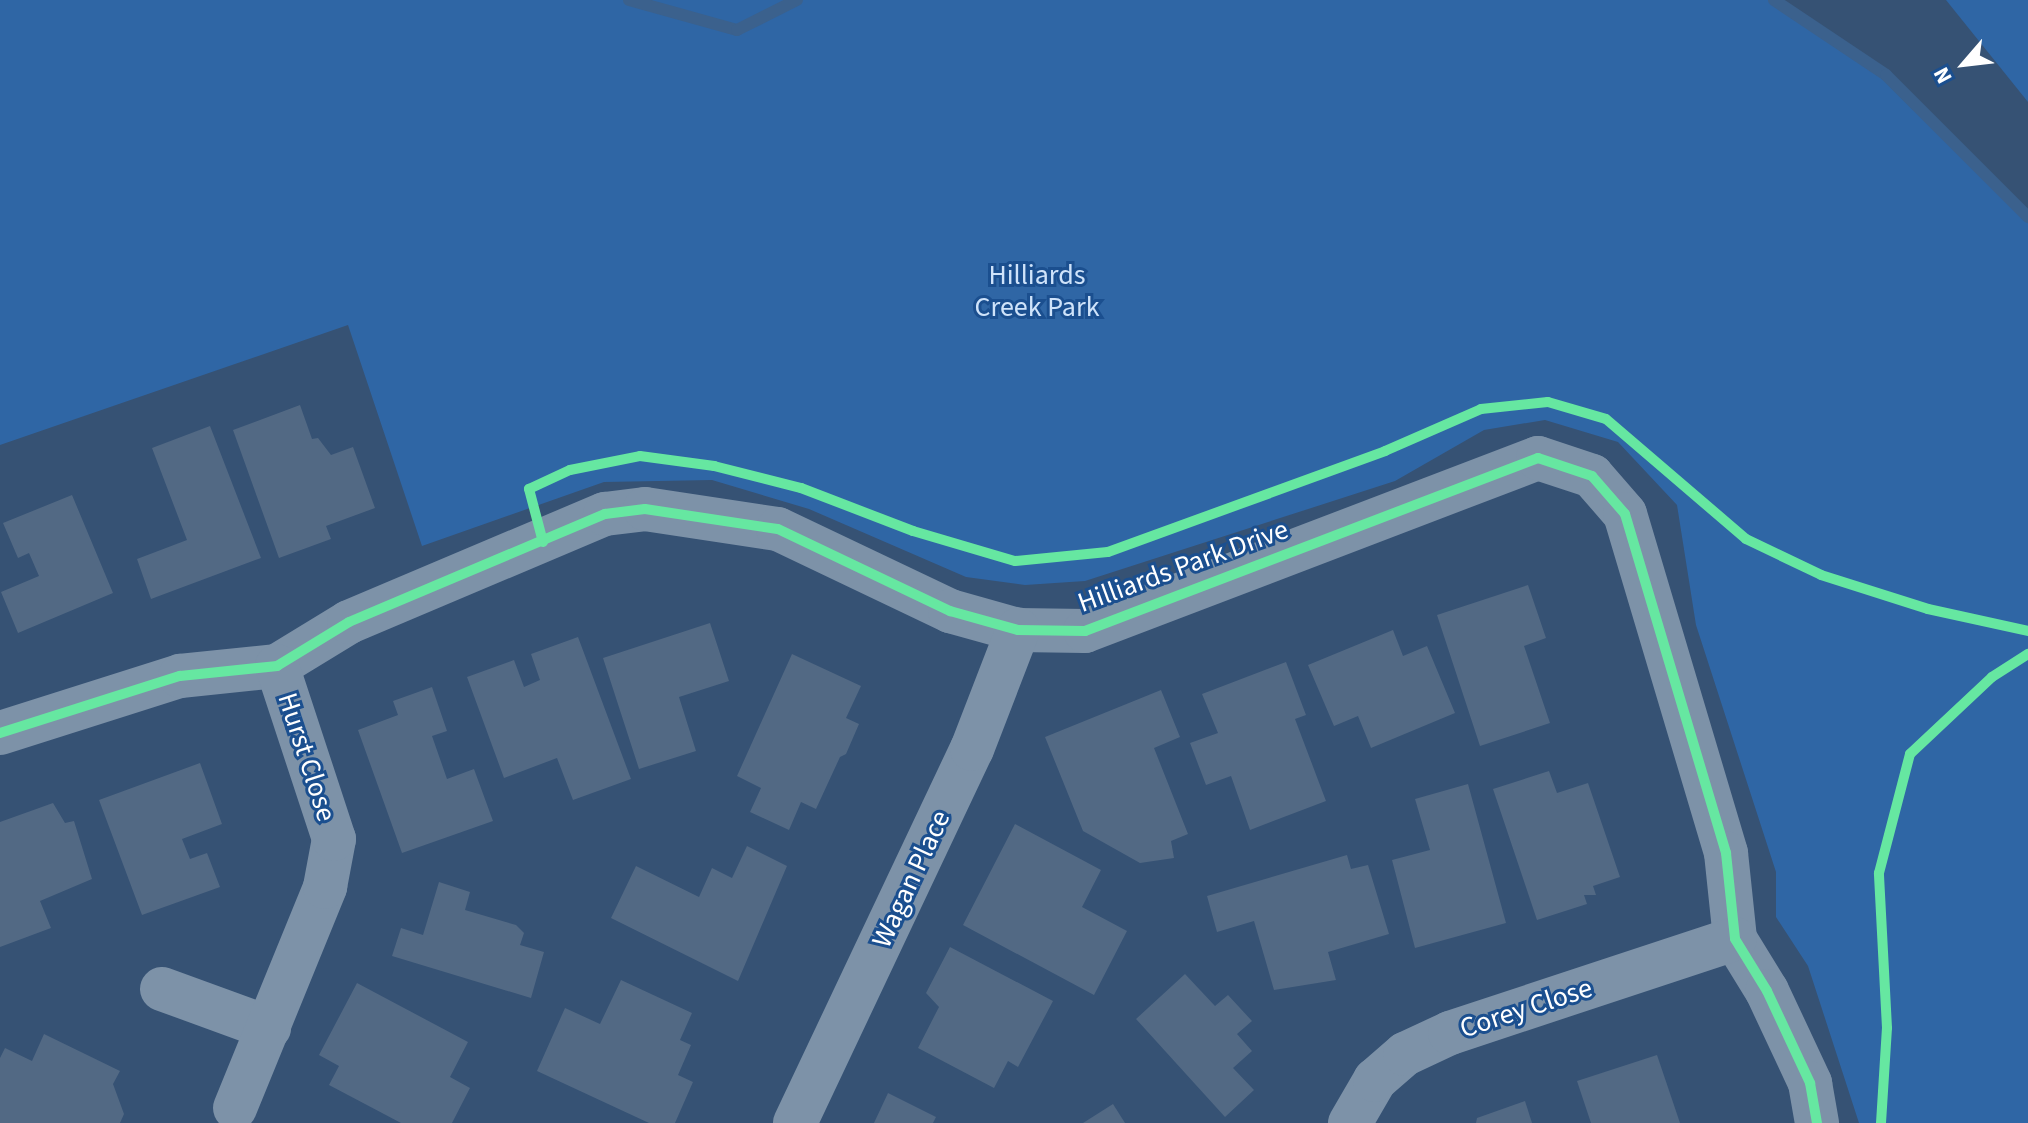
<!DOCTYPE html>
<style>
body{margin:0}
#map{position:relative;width:2028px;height:1123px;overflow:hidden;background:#365274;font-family:"Source Sans 3",sans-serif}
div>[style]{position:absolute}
.green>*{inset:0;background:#2f66a5}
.stream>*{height:12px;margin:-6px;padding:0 6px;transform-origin:6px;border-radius:6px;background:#3b618d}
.building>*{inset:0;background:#526984}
.street>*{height:44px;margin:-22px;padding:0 22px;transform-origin:22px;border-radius:22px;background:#7d92a8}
.cycleway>*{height:10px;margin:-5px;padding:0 5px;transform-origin:5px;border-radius:5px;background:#66e7a1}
span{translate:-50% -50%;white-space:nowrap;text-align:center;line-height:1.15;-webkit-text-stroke:6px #1b4f8f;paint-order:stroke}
.park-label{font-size:28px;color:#cfe3fa}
.street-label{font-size:28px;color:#fff}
.north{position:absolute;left:1924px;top:24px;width:80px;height:80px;-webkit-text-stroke:6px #1b4f8f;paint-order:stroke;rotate:242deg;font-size:22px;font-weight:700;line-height:32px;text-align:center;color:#fff}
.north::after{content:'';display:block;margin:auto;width:28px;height:36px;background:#fff;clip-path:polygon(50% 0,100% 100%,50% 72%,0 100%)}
</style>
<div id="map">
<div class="green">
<i style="clip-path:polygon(0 0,1774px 0,1886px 75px,2028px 217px,2028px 1123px,1859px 1123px,1808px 966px,1776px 917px,1776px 872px,1696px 625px,1677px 505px,1618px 442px,1545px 420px,1484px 430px,1395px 481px,1085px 581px,1025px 585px,966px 577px,809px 509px,712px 480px,604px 482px,422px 546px,348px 325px,0 445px)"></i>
<i style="clip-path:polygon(1946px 0,2028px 0,2028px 102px)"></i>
</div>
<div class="stream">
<i style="left:629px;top:0;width:112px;rotate:15.5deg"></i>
<i style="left:737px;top:30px;width:67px;rotate:-26.6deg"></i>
<i style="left:1774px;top:0;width:135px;rotate:33.8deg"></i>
<i style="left:1886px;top:75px;width:201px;rotate:45deg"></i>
</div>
<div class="building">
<i style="clip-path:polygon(300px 405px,312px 439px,318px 438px,331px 455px,353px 447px,375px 508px,326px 526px,331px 539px,279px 558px,233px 430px)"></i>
<i style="clip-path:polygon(210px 426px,261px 558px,151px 599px,137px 559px,187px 540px,152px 448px)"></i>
<i style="clip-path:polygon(72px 495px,113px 593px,18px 633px,1px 592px,39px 576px,29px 553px,18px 558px,3px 523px)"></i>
<i style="clip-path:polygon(1528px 585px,1546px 638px,1524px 646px,1550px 723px,1480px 746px,1437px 615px)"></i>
<i style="clip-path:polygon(710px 623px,729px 681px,679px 697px,696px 751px,639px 769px,603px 658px)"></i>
<i style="clip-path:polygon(1393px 630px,1403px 656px,1427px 646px,1455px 713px,1371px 748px,1358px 716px,1334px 726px,1308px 665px)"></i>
<i style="clip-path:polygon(578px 637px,631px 779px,573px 800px,557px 758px,504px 778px,467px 677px,514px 660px,524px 687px,540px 680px,531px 654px)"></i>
<i style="clip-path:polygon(792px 654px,861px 686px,846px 718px,859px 724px,846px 754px,840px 757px,816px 809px,801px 802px,789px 830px,750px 812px,761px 788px,737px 776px)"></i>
<i style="clip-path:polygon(1286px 662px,1306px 715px,1295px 719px,1326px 801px,1250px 830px,1231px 776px,1206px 785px,1190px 743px,1218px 733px,1202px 694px)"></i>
<i style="clip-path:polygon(432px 687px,447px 731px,432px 736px,447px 779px,474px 769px,493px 821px,402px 853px,358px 730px,398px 715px,393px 701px)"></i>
<i style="clip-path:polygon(1161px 690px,1180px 737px,1154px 748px,1188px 834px,1171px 841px,1174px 858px,1140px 863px,1083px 831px,1045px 737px)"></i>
<i style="clip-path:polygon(200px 763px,222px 824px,182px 839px,190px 859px,207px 853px,220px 887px,142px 915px,99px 800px)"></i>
<i style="clip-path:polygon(1549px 771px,1557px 793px,1588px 783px,1620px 877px,1593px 886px,1596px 895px,1584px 895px,1587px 904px,1537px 920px,1493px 789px)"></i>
<i style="clip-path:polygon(1468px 784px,1506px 923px,1415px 948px,1392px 860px,1430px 850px,1415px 799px)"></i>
<i style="clip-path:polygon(53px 803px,65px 823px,74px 821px,92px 879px,40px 901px,51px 928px,0 947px,0 822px)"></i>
<i style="clip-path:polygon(1015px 824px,1101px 870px,1082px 907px,1127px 931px,1094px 995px,963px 925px)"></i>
<i style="clip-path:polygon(747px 846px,787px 866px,738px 981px,611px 918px,636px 866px,699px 897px,712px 868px,732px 878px)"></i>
<i style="clip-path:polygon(1347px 855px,1351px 869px,1368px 865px,1389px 934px,1328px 952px,1336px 980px,1274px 990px,1254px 921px,1217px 932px,1207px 896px)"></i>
<i style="clip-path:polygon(439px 882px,470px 892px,465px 910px,516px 925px,524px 933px,520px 945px,544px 952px,531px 998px,392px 956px,401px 928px,423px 935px)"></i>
<i style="clip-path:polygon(950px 947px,1053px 1001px,1018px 1067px,1008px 1061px,994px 1088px,918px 1048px,939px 1007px,926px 993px)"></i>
<i style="clip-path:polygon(1185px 974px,1215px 1006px,1228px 995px,1252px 1021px,1237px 1034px,1252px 1051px,1233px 1068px,1254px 1090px,1225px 1117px,1136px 1019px)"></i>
<i style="clip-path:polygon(621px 980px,692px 1013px,680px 1040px,691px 1045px,678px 1075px,693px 1082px,675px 1123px,649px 1123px,537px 1071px,565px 1008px,600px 1024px)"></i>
<i style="clip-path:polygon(357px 983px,468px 1042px,450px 1077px,470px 1088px,452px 1123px,401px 1123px,329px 1085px,339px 1066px,319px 1055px)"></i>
<i style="clip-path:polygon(44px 1034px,120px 1071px,113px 1084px,124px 1114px,120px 1123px,0 1123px,0 1058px,5px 1048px,32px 1061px)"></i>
<i style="clip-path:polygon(1657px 1055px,1680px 1123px,1591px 1123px,1577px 1081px)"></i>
<i style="clip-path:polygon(888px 1093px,936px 1117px,933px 1123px,874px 1123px)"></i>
<i style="clip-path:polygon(1525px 1101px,1532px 1123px,1476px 1123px,1477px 1118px)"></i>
<i style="clip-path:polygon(1113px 1104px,1125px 1123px,1083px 1123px)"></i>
</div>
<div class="street">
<i style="left:0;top:733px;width:189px;rotate:-17.6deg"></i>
<i style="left:180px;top:676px;width:98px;rotate:-5.9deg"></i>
<i style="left:277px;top:666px;width:84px;rotate:-31.4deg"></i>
<i style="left:349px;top:622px;width:278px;rotate:-22.9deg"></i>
<i style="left:605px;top:514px;width:40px;rotate:-7.1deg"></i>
<i style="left:645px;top:509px;width:134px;rotate:8.6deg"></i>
<i style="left:778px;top:529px;width:191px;rotate:25.5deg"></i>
<i style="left:950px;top:611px;width:71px;rotate:15.6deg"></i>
<i style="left:1018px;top:630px;width:67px;rotate:0.9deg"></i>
<i style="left:1085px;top:631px;width:485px;rotate:-20.9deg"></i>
<i style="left:1538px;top:458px;width:57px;rotate:18.4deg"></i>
<i style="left:1592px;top:476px;width:50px;rotate:49deg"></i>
<i style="left:1625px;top:514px;width:354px;rotate:73.4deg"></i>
<i style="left:1726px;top:853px;width:86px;rotate:84deg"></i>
<i style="left:1735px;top:939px;width:61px;rotate:58.4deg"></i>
<i style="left:1767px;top:991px;width:102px;rotate:64.9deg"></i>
<i style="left:1810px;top:1083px;width:41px;rotate:80.1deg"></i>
<i style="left:162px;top:989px;width:114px;rotate:20deg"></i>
<i style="left:235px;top:1108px;width:239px;rotate:-67.8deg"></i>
<i style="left:325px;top:887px;width:49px;rotate:-79.4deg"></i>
<i style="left:334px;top:839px;width:182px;rotate:-108.2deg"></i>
<i style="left:795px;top:1123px;width:414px;rotate:-64.7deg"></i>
<i style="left:972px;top:749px;width:128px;rotate:-68.9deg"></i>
<i style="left:1350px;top:1123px;width:50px;rotate:-59.8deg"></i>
<i style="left:1375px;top:1080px;width:40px;rotate:-41deg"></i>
<i style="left:1405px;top:1054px;width:50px;rotate:-25deg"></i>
<i style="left:1450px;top:1033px;width:300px;rotate:-18.3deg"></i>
</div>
<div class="cycleway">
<i style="left:543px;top:542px;width:55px;rotate:-104.8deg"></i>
<i style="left:529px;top:489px;width:45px;rotate:-24.9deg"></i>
<i style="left:570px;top:470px;width:71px;rotate:-11.3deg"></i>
<i style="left:640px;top:456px;width:75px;rotate:7.7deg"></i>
<i style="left:714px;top:466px;width:90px;rotate:14.2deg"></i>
<i style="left:801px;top:488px;width:120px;rotate:21deg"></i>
<i style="left:913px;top:531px;width:106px;rotate:16.4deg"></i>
<i style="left:1015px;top:561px;width:93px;rotate:-5.5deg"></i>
<i style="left:1108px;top:552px;width:295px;rotate:-20deg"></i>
<i style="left:1385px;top:451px;width:105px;rotate:-23.6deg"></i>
<i style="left:1481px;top:409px;width:67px;rotate:-6deg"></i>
<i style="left:1548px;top:402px;width:60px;rotate:16.3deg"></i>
<i style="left:1606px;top:419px;width:184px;rotate:40.6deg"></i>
<i style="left:1746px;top:539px;width:83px;rotate:25.6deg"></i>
<i style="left:1821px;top:575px;width:112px;rotate:17.6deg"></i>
<i style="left:1928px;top:609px;width:102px;rotate:12.4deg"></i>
<i style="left:0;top:733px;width:189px;rotate:-17.6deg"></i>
<i style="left:180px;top:676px;width:98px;rotate:-5.9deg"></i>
<i style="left:277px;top:666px;width:84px;rotate:-31.4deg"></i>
<i style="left:349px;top:622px;width:278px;rotate:-22.9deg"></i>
<i style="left:605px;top:514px;width:40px;rotate:-7.1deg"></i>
<i style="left:645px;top:509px;width:134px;rotate:8.6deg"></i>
<i style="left:778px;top:529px;width:191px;rotate:25.5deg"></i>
<i style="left:950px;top:611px;width:71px;rotate:15.6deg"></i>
<i style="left:1018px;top:630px;width:67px;rotate:0.9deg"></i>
<i style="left:1085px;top:631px;width:485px;rotate:-20.9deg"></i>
<i style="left:1538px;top:458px;width:57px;rotate:18.4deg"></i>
<i style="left:1592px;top:476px;width:50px;rotate:49deg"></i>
<i style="left:1625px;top:514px;width:354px;rotate:73.4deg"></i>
<i style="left:1726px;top:853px;width:86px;rotate:84deg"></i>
<i style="left:1735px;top:939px;width:61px;rotate:58.4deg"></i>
<i style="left:1767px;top:991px;width:102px;rotate:64.9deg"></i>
<i style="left:1810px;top:1083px;width:41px;rotate:80.1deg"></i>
<i style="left:1881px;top:1123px;width:95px;rotate:-86.4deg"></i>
<i style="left:1887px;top:1028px;width:155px;rotate:-93deg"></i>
<i style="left:1879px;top:873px;width:123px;rotate:-75.4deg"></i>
<i style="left:1910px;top:754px;width:112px;rotate:-43.2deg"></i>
<i style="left:1992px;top:677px;width:43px;rotate:-32.6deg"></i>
</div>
<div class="park-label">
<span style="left:1037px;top:291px">Hilliards<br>Creek Park</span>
</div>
<div class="street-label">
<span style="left:1183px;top:566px;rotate:-20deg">Hilliards Park Drive</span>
<span style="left:307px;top:757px;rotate:72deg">Hurst Close</span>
<span style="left:911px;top:879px;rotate:-65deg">Wagan Place</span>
<span style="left:1526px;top:1008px;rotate:-18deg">Corey Close</span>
</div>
<div class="north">N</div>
</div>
